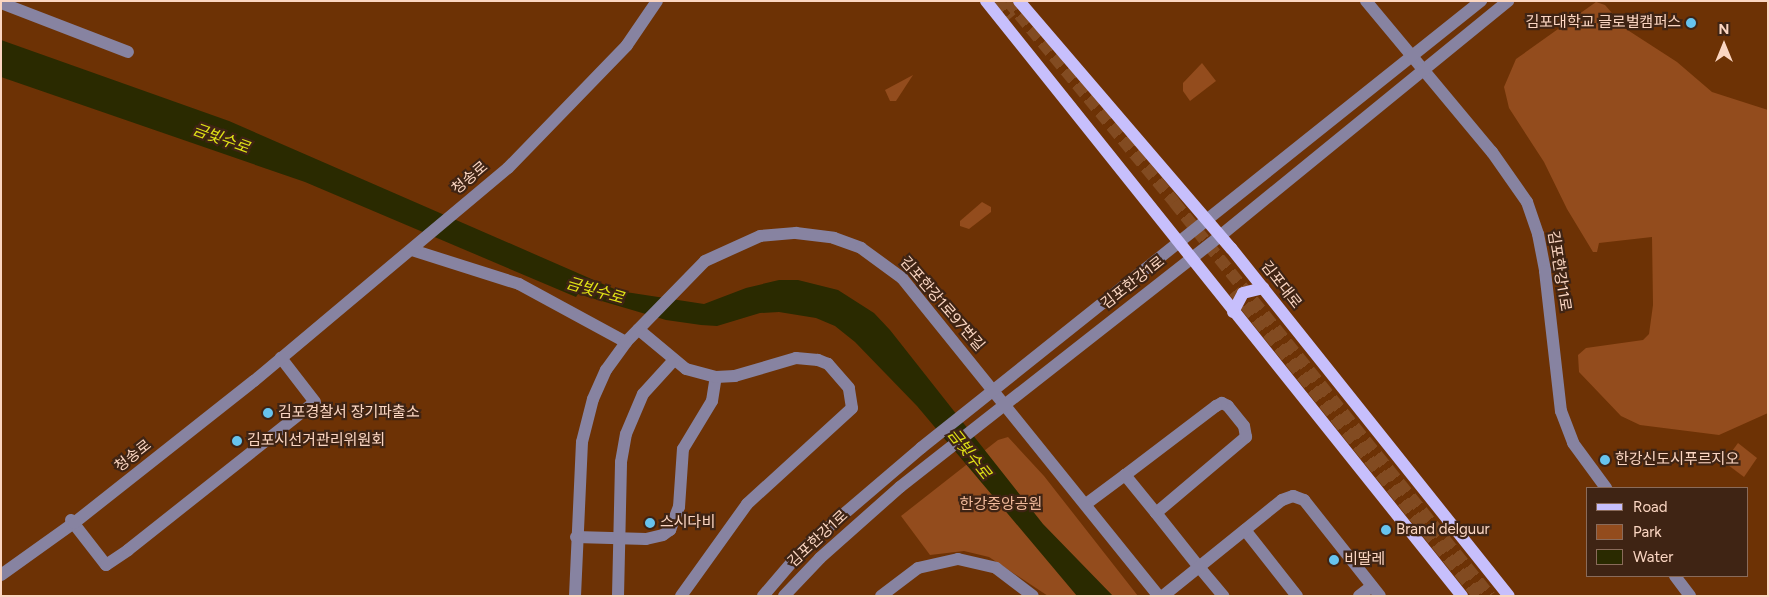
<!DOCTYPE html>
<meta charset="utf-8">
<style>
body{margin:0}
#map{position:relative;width:1769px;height:597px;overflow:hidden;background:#6d3205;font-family:Figtree,"Noto Sans KR",sans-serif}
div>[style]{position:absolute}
.green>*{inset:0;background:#934c1d}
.water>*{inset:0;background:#2a2a00}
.major-tunnel>*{height:12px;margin-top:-6px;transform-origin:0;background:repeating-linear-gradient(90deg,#824b21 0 12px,transparent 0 18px)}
.minor>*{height:12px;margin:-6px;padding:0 6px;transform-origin:6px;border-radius:6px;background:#8783a1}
.major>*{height:12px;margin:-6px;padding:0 6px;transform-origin:6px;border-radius:6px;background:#c7bffc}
.dots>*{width:14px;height:14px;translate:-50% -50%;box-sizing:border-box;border:2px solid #3f2414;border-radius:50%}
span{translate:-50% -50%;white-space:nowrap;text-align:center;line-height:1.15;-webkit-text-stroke:4.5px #3f2414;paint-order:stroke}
.poi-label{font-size:15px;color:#fbd6c2}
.right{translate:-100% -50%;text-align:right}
.left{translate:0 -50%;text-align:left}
.street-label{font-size:15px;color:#fbd6c2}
.park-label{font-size:15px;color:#f1ba9b}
.water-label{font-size:16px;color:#e1e316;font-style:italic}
.frame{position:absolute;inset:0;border:2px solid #fbd6c2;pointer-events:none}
.legend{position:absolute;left:1586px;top:487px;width:162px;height:90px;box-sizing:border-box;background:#3f2414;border:1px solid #8a6b5a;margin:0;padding:6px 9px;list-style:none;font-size:15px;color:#fbd6c2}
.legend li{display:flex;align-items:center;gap:10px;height:25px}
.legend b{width:25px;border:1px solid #8a6b5a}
.north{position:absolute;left:1699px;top:20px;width:50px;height:50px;-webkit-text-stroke:4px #3f2414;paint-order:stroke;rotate:0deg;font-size:14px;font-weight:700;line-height:20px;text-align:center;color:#fbd6c2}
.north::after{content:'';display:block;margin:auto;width:18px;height:22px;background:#fbd6c2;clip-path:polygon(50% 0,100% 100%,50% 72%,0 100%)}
</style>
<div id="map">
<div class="green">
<i style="clip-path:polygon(1596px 2px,1605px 5px,1626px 29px,1677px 62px,1712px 92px,1768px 110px,1768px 413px,1719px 435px,1640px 425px,1621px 416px,1579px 372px,1578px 355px,1586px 348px,1643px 340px,1649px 334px,1653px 305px,1652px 237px,1599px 243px,1597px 252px,1593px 252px,1567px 209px,1544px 162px,1509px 108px,1504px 87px,1516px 59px)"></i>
<i style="clip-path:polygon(1202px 63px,1216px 81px,1190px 101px,1183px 91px,1183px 83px)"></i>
<i style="clip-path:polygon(913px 75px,896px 101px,890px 101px,885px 90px)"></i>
<i style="clip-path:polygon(982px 202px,991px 207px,991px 212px,969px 229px,960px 226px,960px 221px)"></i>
<i style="clip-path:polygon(1008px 437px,1044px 476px,1138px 596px,1048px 596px,989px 557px,964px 551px,930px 555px,901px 516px,998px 440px)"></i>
<i style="clip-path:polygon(1738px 443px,1757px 458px,1744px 477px,1724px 462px)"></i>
</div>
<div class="water">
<i style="clip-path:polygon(1px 40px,229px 121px,619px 291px,704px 304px,746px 288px,779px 280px,798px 280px,838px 290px,874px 313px,890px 330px,1043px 524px,1113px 596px,1077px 596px,917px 406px,855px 342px,835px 326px,816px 318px,779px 312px,760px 313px,717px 326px,701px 325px,666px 320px,578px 294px,576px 297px,305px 182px,1px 77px)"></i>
</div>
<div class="major-tunnel">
<i style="left:997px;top:1px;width:22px;rotate:51deg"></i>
<i style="left:1008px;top:1px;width:261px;rotate:50.4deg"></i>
<i style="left:1174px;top:202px;width:505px;rotate:51.27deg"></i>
<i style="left:1234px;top:291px;width:391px;rotate:51.3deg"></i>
</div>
<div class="minor">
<i style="left:1366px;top:1px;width:197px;rotate:50.2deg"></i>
<i style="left:1492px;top:152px;width:61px;rotate:55deg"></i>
<i style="left:1527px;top:202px;width:34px;rotate:71deg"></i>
<i style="left:1538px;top:234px;width:38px;rotate:79deg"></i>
<i style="left:1545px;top:271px;width:141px;rotate:83.5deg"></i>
<i style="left:1561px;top:411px;width:34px;rotate:69deg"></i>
<i style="left:1573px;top:443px;width:56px;rotate:53.7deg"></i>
<i style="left:1px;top:3px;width:136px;rotate:21.1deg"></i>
<i style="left:412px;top:250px;width:112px;rotate:17.6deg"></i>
<i style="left:519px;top:284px;width:122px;rotate:28.5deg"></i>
<i style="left:1086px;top:504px;width:49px;rotate:-36.6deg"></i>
<i style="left:1156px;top:513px;width:118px;rotate:-40.2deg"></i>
<i style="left:1246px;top:437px;width:11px;rotate:-100deg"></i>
<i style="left:1244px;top:426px;width:26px;rotate:-129deg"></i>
<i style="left:1228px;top:406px;width:7px;rotate:-153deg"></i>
<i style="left:1222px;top:403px;width:7px;rotate:153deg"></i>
<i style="left:1216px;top:406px;width:114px;rotate:142.8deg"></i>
<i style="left:1125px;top:475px;width:49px;rotate:50.8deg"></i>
<i style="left:1156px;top:513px;width:69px;rotate:51.5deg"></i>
<i style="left:1199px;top:567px;width:38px;rotate:50deg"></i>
<i style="left:71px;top:520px;width:57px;rotate:52.1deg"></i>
<i style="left:106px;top:565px;width:27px;rotate:-34deg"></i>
<i style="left:128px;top:550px;width:238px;rotate:-38.4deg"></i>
<i style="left:315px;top:402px;width:56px;rotate:-127.7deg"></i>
<i style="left:1245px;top:530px;width:84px;rotate:51.8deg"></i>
<i style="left:576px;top:537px;width:70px;rotate:1.6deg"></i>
<i style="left:646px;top:539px;width:17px;rotate:-13deg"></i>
<i style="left:663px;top:535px;width:9px;rotate:-36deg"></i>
<i style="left:670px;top:530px;width:25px;rotate:-69deg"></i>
<i style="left:679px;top:507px;width:58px;rotate:-86.1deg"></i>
<i style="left:683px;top:449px;width:56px;rotate:-58.9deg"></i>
<i style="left:712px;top:401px;width:24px;rotate:-81deg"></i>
<i style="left:716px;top:377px;width:31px;rotate:-165deg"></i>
<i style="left:686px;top:369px;width:62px;rotate:-140.2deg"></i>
<i style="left:1px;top:575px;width:90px;rotate:-35.5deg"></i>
<i style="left:74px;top:523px;width:229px;rotate:-38.3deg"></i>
<i style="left:254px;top:381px;width:331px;rotate:-40deg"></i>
<i style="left:508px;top:168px;width:171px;rotate:-45.9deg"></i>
<i style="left:627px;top:45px;width:53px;rotate:-55.7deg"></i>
<i style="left:1675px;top:576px;width:25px;rotate:53deg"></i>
<i style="left:575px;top:596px;width:154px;rotate:-87.4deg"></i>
<i style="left:582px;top:442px;width:44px;rotate:-75.7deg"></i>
<i style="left:593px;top:399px;width:32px;rotate:-66deg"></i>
<i style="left:606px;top:370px;width:34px;rotate:-54deg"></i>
<i style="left:626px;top:342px;width:113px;rotate:-45.7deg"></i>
<i style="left:705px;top:261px;width:60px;rotate:-24.4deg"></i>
<i style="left:760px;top:236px;width:36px;rotate:-5deg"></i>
<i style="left:796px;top:233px;width:38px;rotate:7deg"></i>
<i style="left:834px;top:238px;width:29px;rotate:20deg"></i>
<i style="left:861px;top:248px;width:51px;rotate:36.2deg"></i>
<i style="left:902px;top:278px;width:409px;rotate:51.1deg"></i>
<i style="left:618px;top:596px;width:134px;rotate:-88.7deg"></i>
<i style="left:621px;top:462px;width:28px;rotate:-80deg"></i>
<i style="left:626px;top:434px;width:43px;rotate:-67deg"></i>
<i style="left:643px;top:394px;width:45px;rotate:-47.7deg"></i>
<i style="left:681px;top:596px;width:113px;rotate:-54.3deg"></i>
<i style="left:747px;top:504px;width:142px;rotate:-42.4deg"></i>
<i style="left:852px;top:408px;width:20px;rotate:-99deg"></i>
<i style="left:849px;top:388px;width:32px;rotate:-131deg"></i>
<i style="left:828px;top:364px;width:11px;rotate:-158deg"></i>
<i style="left:818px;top:360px;width:22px;rotate:-175deg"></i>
<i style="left:796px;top:358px;width:64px;rotate:163.6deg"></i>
<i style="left:735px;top:376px;width:19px;rotate:177deg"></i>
<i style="left:763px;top:596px;width:63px;rotate:-49.5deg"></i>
<i style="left:804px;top:548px;width:154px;rotate:-40.5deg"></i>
<i style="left:921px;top:448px;width:717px;rotate:-38.6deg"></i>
<i style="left:784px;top:596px;width:52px;rotate:-46.5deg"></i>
<i style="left:820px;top:558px;width:107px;rotate:-41.6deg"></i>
<i style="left:900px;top:487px;width:407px;rotate:-38.1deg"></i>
<i style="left:1220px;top:236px;width:372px;rotate:-39.2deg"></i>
<i style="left:881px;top:596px;width:46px;rotate:-37.1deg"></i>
<i style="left:918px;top:568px;width:41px;rotate:-12.7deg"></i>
<i style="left:958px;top:559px;width:39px;rotate:13deg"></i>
<i style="left:996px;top:568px;width:46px;rotate:37.1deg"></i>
<i style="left:1163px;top:596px;width:153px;rotate:-38.9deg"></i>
<i style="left:1282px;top:500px;width:12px;rotate:-20deg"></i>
<i style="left:1293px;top:496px;width:12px;rotate:20deg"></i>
<i style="left:1304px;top:500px;width:122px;rotate:51.6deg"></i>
<i style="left:1359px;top:596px;width:16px;rotate:-38deg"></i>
</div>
<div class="major">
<i style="left:986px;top:1px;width:762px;rotate:51.34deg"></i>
<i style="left:1019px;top:1px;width:326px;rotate:49.4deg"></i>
<i style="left:1231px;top:248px;width:445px;rotate:51.4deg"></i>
<i style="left:1233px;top:312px;width:21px;rotate:-62deg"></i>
<i style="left:1243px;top:293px;width:21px;rotate:-14deg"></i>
</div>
<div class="dots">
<i style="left:1691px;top:23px;background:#67c4ef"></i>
<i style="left:268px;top:413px;background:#67c4ef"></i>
<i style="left:237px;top:441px;background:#67c4ef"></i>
<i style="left:1605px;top:460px;background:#67c4ef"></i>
<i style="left:650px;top:523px;background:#67c4ef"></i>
<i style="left:1386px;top:530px;background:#67c4ef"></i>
<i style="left:1334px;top:560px;background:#67c4ef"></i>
</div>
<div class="poi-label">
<span class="right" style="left:1681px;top:23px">김포대학교 글로벌캠퍼스</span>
<span class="left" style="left:278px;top:413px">김포경찰서 장기파출소</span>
<span class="left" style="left:247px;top:441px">김포시선거관리위원회</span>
<span class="left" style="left:1615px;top:460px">한강신도시푸르지오</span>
<span class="left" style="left:660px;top:523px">스시다비</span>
<span class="left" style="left:1396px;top:530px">Brand delguur</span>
<span class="left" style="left:1344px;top:560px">비딸레</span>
</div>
<div class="street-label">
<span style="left:470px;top:178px;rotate:-40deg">청송로</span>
<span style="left:1559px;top:271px;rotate:81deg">김포한강11로</span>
<span style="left:1133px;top:283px;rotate:-38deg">김포한강1로</span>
<span style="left:1281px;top:285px;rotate:52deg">김포대로</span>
<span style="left:942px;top:304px;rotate:49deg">김포한강1로97번길</span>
<span style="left:133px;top:456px;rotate:-38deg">청송로</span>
<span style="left:818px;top:539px;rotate:-43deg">김포한강1로</span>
</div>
<div class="park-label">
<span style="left:1001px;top:505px">한강중앙공원</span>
</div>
<div class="water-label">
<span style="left:221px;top:139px;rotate:20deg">금빛수로</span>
<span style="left:595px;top:291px;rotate:16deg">금빛수로</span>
<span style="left:969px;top:454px;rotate:52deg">금빛수로</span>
</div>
<div class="frame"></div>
<ul class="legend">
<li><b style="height:6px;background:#c7bffc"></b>Road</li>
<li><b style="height:14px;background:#934c1d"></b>Park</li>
<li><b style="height:14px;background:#2a2a00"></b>Water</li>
</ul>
<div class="north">N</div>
</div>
